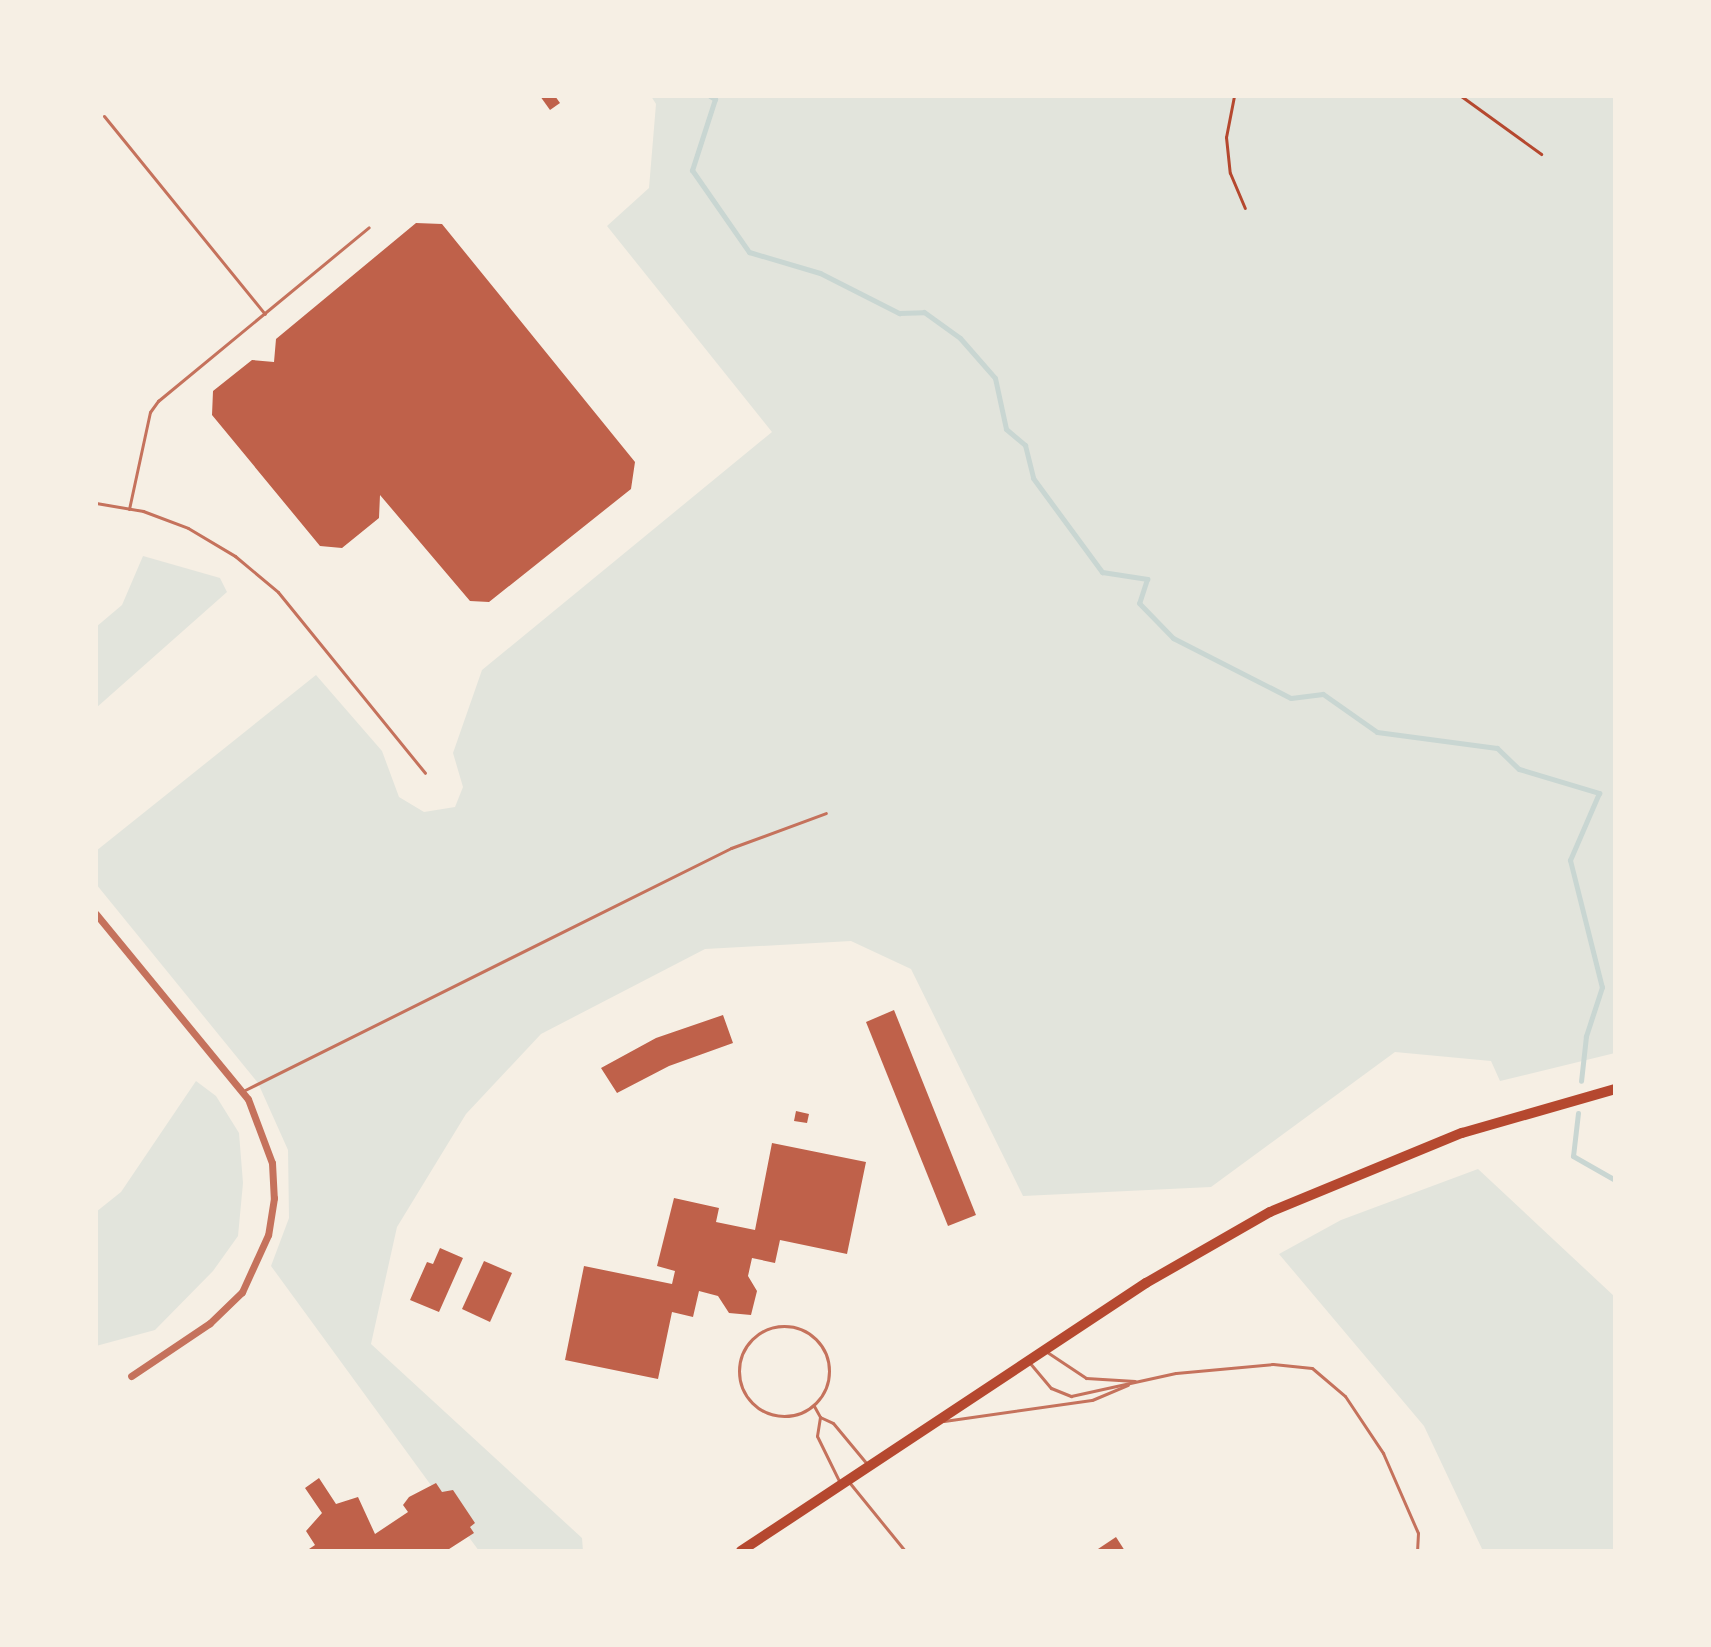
<!DOCTYPE html>
<style>
body{margin:0}
#map{position:relative;width:1711px;height:1647px;overflow:hidden;background:#f6efe4;font-family:"Golos Text",sans-serif}
div>[style]{position:absolute}
.green>*{inset:0;background:#e2e4dc}
.stream>*{height:5px;margin:-2.5px;padding:0 2.5px;transform-origin:2.5px;border-radius:2.5px;background:#c9d6d2}
.building>*{inset:0;background:#bf614a}
.path>*{height:3px;margin:-1.5px;padding:0 1.5px;transform-origin:1.5px;border-radius:1.5px;background:#b5482f}
.service>*{height:3px;margin:-1.5px;padding:0 1.5px;transform-origin:1.5px;border-radius:1.5px;background:#c5725c}
.service>.ring{margin:-1.5px;padding:0;box-sizing:content-box;background:none;border:3px solid #c5725c;border-radius:50%}
.minor>*{height:7px;margin:-3.5px;padding:0 3.5px;transform-origin:3.5px;border-radius:3.5px;background:#c5725c}
.secondary>*{height:10px;margin:-5px;padding:0 5px;transform-origin:5px;border-radius:5px;background:#b5482f}
span{translate:-50% -50%;white-space:nowrap;text-align:center;line-height:1.15;-webkit-text-stroke:8px #f6efe4;paint-order:stroke}
.frame{position:absolute;inset:0;border:98px solid #f6efe4;pointer-events:none}
</style>
<div id="map">
<div class="green">
<i style="clip-path:polygon(651px 96px,1615px 96px,1615px 1053px,1500px 1081px,1491px 1061px,1395px 1052px,1211px 1187px,1023px 1196px,911px 969px,851px 941px,705px 949px,541px 1034px,466px 1114px,397px 1227px,371px 1344px,582px 1538px,583px 1551px,479px 1551px,271px 1266px,289px 1218px,288px 1150px,258px 1083px,96px 884px,96px 851px,316px 675px,382px 751px,399px 797px,424px 812px,455px 807px,463px 787px,453px 753px,482px 670px,772px 432px,607px 226px,649px 188px,656px 104px)"></i>
<i style="clip-path:polygon(143px 556px,220px 578px,227px 592px,96px 708px,96px 627px,122px 605px)"></i>
<i style="clip-path:polygon(196px 1081px,216px 1096px,239px 1133px,243px 1183px,238px 1236px,213px 1271px,155px 1330px,96px 1346px,96px 1212px,121px 1192px)"></i>
<i style="clip-path:polygon(1478px 1169px,1615px 1297px,1615px 1551px,1483px 1551px,1424px 1426px,1279px 1254px,1341px 1220px)"></i>
</div>
<div class="stream">
<i style="left:710px;top:96px;width:6px;rotate:31deg"></i>
<i style="left:715px;top:99px;width:75px;rotate:107.9deg"></i>
<i style="left:692px;top:170px;width:100px;rotate:55.2deg"></i>
<i style="left:749px;top:252px;width:74px;rotate:16.5deg"></i>
<i style="left:820px;top:273px;width:89px;rotate:26.9deg"></i>
<i style="left:899px;top:313px;width:25px;rotate:-2deg"></i>
<i style="left:924px;top:312px;width:44px;rotate:35.8deg"></i>
<i style="left:960px;top:338px;width:53px;rotate:48.8deg"></i>
<i style="left:995px;top:378px;width:52px;rotate:77.8deg"></i>
<i style="left:1006px;top:429px;width:25px;rotate:40deg"></i>
<i style="left:1025px;top:445px;width:34px;rotate:76deg"></i>
<i style="left:1033px;top:478px;width:117px;rotate:53.7deg"></i>
<i style="left:1102px;top:572px;width:46px;rotate:8.8deg"></i>
<i style="left:1147px;top:579px;width:25px;rotate:108deg"></i>
<i style="left:1139px;top:603px;width:49px;rotate:45.8deg"></i>
<i style="left:1173px;top:638px;width:132px;rotate:27deg"></i>
<i style="left:1291px;top:698px;width:32px;rotate:-7deg"></i>
<i style="left:1323px;top:694px;width:66px;rotate:35.1deg"></i>
<i style="left:1377px;top:732px;width:121px;rotate:7.6deg"></i>
<i style="left:1497px;top:748px;width:30px;rotate:44deg"></i>
<i style="left:1519px;top:769px;width:84px;rotate:16.7deg"></i>
<i style="left:1599px;top:793px;width:73px;rotate:113.4deg"></i>
<i style="left:1570px;top:860px;width:131px;rotate:75.9deg"></i>
<i style="left:1602px;top:987px;width:52px;rotate:108.1deg"></i>
<i style="left:1586px;top:1036px;width:45px;rotate:96.3deg"></i>
<i style="left:1578px;top:1113px;width:43px;rotate:96.6deg"></i>
<i style="left:1573px;top:1156px;width:48px;rotate:29.7deg"></i>
</div>
<div class="building">
<i style="clip-path:polygon(540px 96px,555px 96px,560px 103px,550px 110px)"></i>
<i style="clip-path:polygon(416px 223px,442px 224px,635px 462px,631px 489px,489px 602px,470px 601px,380px 495px,379px 518px,342px 548px,320px 546px,212px 415px,213px 391px,252px 360px,274px 362px,276px 339px)"></i>
<i style="clip-path:polygon(894px 1010px,976px 1215px,948px 1226px,866px 1022px)"></i>
<i style="clip-path:polygon(723px 1015px,733px 1043px,669px 1066px,617px 1093px,601px 1068px,656px 1038px)"></i>
<i style="clip-path:polygon(796px 1111px,809px 1114px,807px 1123px,794px 1121px)"></i>
<i style="clip-path:polygon(772px 1143px,866px 1162px,847px 1254px,780px 1240px,775px 1263px,752px 1258px,748px 1276px,757px 1291px,751px 1315px,729px 1313px,718px 1296px,699px 1291px,693px 1317px,672px 1312px,658px 1379px,565px 1360px,584px 1266px,672px 1284px,675px 1271px,657px 1266px,674px 1198px,719px 1208px,716px 1222px,755px 1230px)"></i>
<i style="clip-path:polygon(440px 1248px,463px 1258px,439px 1312px,410px 1300px,427px 1262px,433px 1264px)"></i>
<i style="clip-path:polygon(484px 1261px,512px 1273px,490px 1322px,462px 1309px)"></i>
<i style="clip-path:polygon(319px 1478px,336px 1504px,358px 1497px,375px 1534px,408px 1512px,403px 1505px,409px 1497px,436px 1483px,442px 1492px,453px 1490px,475px 1523px,470px 1527px,474px 1533px,446px 1551px,306px 1551px,315px 1545px,306px 1531px,322px 1513px,305px 1488px)"></i>
<i style="clip-path:polygon(1116px 1537px,1125px 1551px,1095px 1551px)"></i>
</div>
<div class="path">
<i style="left:1234px;top:96px;width:42px;rotate:101deg"></i>
<i style="left:1226px;top:137px;width:36px;rotate:84deg"></i>
<i style="left:1230px;top:173px;width:38px;rotate:67deg"></i>
<i style="left:1461px;top:96px;width:99px;rotate:35.9deg"></i>
</div>
<div class="service">
<i style="left:104px;top:116px;width:255px;rotate:50.9deg"></i>
<i style="left:96px;top:503px;width:48px;rotate:9.7deg"></i>
<i style="left:143px;top:511px;width:48px;rotate:20.7deg"></i>
<i style="left:188px;top:528px;width:55px;rotate:30.8deg"></i>
<i style="left:235px;top:556px;width:56px;rotate:39.9deg"></i>
<i style="left:278px;top:592px;width:233px;rotate:50.9deg"></i>
<i style="left:129px;top:509px;width:99px;rotate:-77.8deg"></i>
<i style="left:150px;top:412px;width:14px;rotate:-54deg"></i>
<i style="left:158px;top:401px;width:273px;rotate:-39.5deg"></i>
<i style="left:245px;top:1090px;width:543px;rotate:-26.47deg"></i>
<i style="left:731px;top:848px;width:101px;rotate:-20.2deg"></i>
<i class="ring" style="left:739px;top:1326px;width:87px;height:87px"></i>
<i style="left:1047px;top:1352px;width:47px;rotate:33.7deg"></i>
<i style="left:1086px;top:1378px;width:49px;rotate:3.5deg"></i>
<i style="left:1029px;top:1362px;width:34px;rotate:50deg"></i>
<i style="left:1051px;top:1388px;width:22px;rotate:22deg"></i>
<i style="left:1071px;top:1396px;width:107px;rotate:-12.4deg"></i>
<i style="left:1176px;top:1373px;width:97px;rotate:-5.3deg"></i>
<i style="left:1273px;top:1364px;width:39px;rotate:6deg"></i>
<i style="left:1312px;top:1368px;width:43px;rotate:40.3deg"></i>
<i style="left:1345px;top:1396px;width:69px;rotate:56.3deg"></i>
<i style="left:1383px;top:1453px;width:87px;rotate:66.4deg"></i>
<i style="left:1418px;top:1533px;width:18px;rotate:93deg"></i>
<i style="left:814px;top:1406px;width:13px;rotate:61deg"></i>
<i style="left:820px;top:1417px;width:19px;rotate:99deg"></i>
<i style="left:817px;top:1436px;width:52px;rotate:63.9deg"></i>
<i style="left:820px;top:1417px;width:14px;rotate:25deg"></i>
<i style="left:833px;top:1423px;width:53px;rotate:50.3deg"></i>
<i style="left:944px;top:1421px;width:149px;rotate:-8.1deg"></i>
<i style="left:1092px;top:1400px;width:39px;rotate:-23deg"></i>
<i style="left:849px;top:1482px;width:89px;rotate:50.9deg"></i>
</div>
<div class="minor">
<i style="left:96px;top:914px;width:239px;rotate:50.6deg"></i>
<i style="left:248px;top:1099px;width:68px;rotate:69.4deg"></i>
<i style="left:272px;top:1163px;width:35px;rotate:87deg"></i>
<i style="left:274px;top:1198px;width:37px;rotate:99deg"></i>
<i style="left:268px;top:1235px;width:63px;rotate:114.5deg"></i>
<i style="left:242px;top:1292px;width:45px;rotate:135.9deg"></i>
<i style="left:210px;top:1323px;width:95px;rotate:146.1deg"></i>
</div>
<div class="secondary">
<i style="left:741px;top:1551px;width:486px;rotate:-33.5deg"></i>
<i style="left:1146px;top:1283px;width:143px;rotate:-29.8deg"></i>
<i style="left:1270px;top:1212px;width:208px;rotate:-22.4deg"></i>
<i style="left:1462px;top:1133px;width:159px;rotate:-16deg"></i>
</div>
<div class="frame"></div>
</div>
